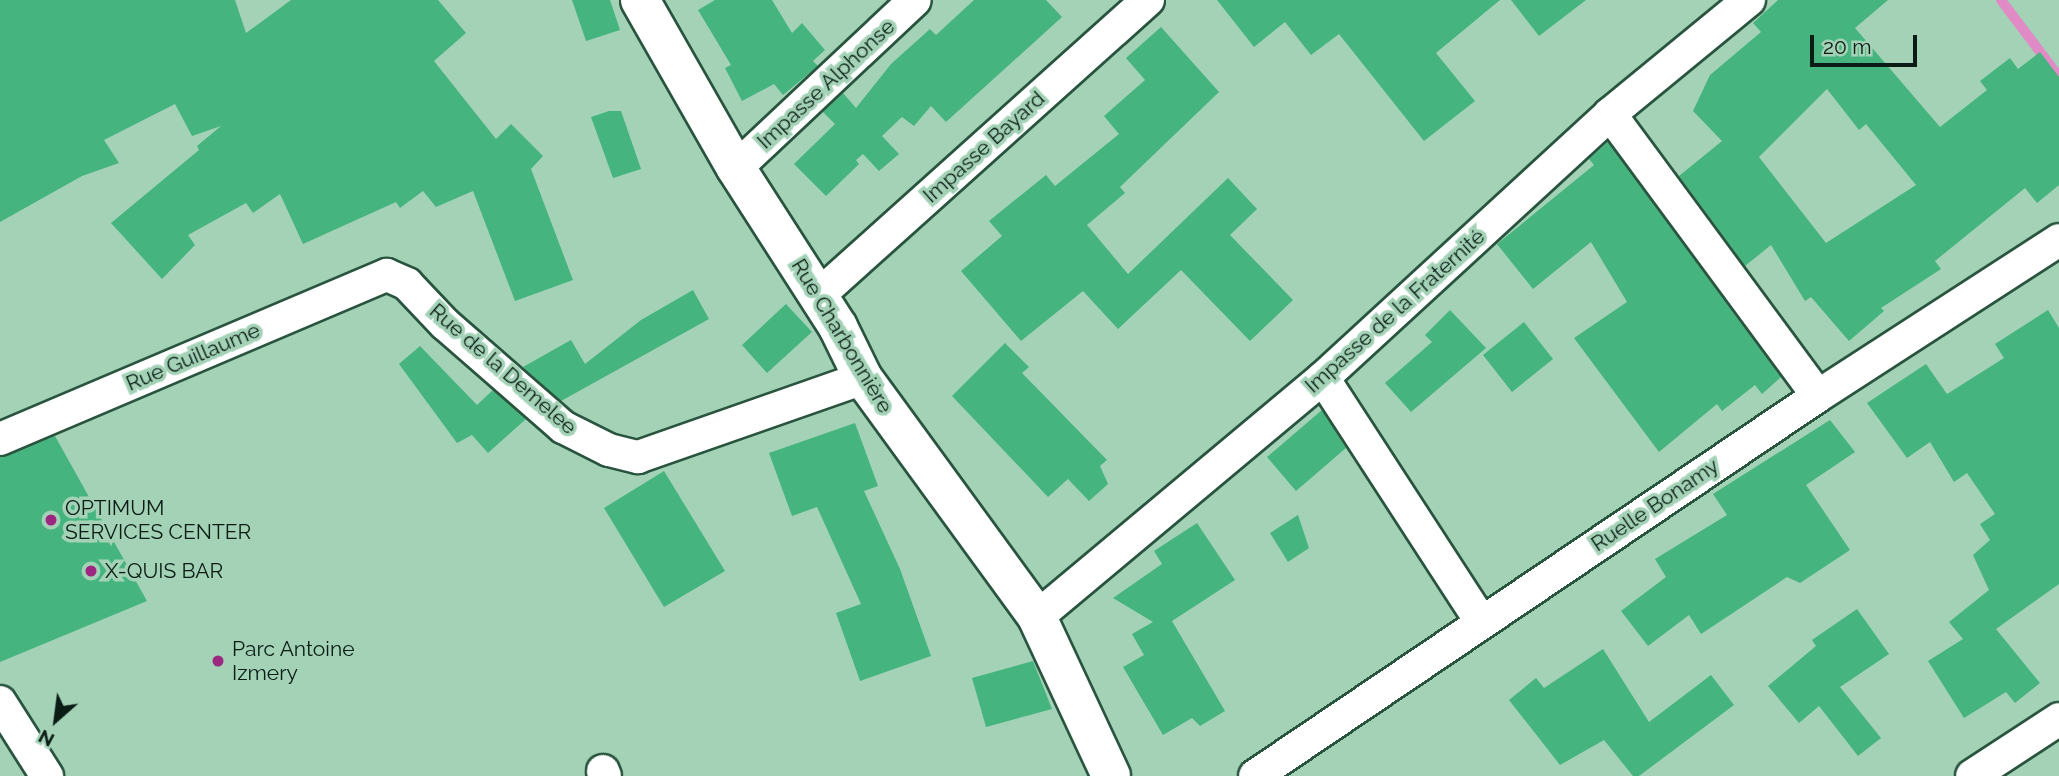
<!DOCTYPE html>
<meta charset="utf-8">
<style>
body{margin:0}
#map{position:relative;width:2059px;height:776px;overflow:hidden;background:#a3d2b7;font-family:Raleway,sans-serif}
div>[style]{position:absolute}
.stream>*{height:10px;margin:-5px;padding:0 5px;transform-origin:5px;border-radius:5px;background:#e08ac6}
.building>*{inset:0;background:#46b47e}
.roads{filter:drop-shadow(2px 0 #29543e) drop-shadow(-2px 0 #29543e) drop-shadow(0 2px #29543e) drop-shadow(0 -2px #29543e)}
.street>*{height:32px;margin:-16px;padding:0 16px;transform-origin:16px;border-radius:16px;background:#fff}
.secondary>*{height:38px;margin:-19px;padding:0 19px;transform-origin:19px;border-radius:19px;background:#fff}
.dots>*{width:19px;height:19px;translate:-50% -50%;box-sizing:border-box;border:4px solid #a3d2b7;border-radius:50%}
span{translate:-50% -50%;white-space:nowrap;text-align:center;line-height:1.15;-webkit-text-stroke:7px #a3d2b7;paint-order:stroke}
.street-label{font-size:21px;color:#0a1c13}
.poi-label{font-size:21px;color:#0a1c13}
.left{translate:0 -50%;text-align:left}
.north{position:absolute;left:21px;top:685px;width:70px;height:70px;-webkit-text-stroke:5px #a3d2b7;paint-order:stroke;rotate:208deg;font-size:19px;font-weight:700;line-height:28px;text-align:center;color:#0a1c13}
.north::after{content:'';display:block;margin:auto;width:24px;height:32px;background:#0a1c13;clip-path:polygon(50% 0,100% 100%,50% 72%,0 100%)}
.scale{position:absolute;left:1810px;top:35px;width:107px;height:32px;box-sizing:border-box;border:4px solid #0a1c13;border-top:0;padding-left:9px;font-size:21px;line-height:24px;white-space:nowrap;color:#0a1c13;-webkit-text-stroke:5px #a3d2b7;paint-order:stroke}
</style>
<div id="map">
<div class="stream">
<i style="left:2001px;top:0;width:96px;rotate:53deg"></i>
</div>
<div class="building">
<i style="clip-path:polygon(0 0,235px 0,246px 33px,291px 0,438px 0,466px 33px,434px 61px,496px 139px,511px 124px,543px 156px,531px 169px,573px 280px,515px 301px,473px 191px,436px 207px,423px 191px,400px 208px,396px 202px,303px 244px,280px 194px,253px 213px,246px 203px,188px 235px,195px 245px,162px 279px,111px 223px,199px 150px,197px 146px,221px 126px,192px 136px,175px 104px,104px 140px,119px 163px,82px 176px,0 222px)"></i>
<i style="clip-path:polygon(572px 0,610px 0,620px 30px,586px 41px)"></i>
<i style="clip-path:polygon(715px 0,772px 0,792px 33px,802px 23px,825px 50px,813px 61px,818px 66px,783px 95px,774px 84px,742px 101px,725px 68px,731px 65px,698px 10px)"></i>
<i style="clip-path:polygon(974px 0,1046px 0,1062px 17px,946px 122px,931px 106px,914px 126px,902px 117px,882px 136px,899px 154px,879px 171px,863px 154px,856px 160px,859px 164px,826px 196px,794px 164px,835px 124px,823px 112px,843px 93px,856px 108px,891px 64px,930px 29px,936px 35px)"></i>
<i style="clip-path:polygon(1217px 0,1500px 0,1436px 53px,1475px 101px,1424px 141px,1339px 34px,1311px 55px,1285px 22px,1254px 47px)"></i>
<i style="clip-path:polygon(1511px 0,1586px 0,1539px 36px)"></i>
<i style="clip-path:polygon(evenodd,1778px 0,1888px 0,1855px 28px,1940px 127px,1987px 90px,1980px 81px,2010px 58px,2018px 69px,2040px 52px,2059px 77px,2059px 185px,2037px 203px,2025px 188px,1935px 261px,1941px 269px,1881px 308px,1884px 311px,1849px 341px,1811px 297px,1805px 301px,1771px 245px,1745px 266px,1679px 176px,1722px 141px,1693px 111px,1710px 75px,1761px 32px,1753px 23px,1778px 0,1827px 89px,1859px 130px,1866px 124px,1916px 185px,1826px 243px,1759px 157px,1827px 89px)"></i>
<i style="clip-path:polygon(1161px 27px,1219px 92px,1120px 187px,1125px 193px,1087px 225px,1128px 274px,1228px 178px,1257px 209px,1230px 235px,1293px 300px,1250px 341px,1181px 270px,1118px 329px,1083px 291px,1021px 341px,961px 271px,1002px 236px,989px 221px,1046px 175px,1055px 186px,1119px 134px,1104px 116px,1145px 80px,1126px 58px)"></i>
<i style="clip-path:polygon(609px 111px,621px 111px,641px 169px,613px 178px,591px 117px)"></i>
<i style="clip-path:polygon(1608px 142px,1781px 377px,1762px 394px,1755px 385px,1722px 411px,1717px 404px,1659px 452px,1574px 338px,1627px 302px,1591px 242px,1533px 289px,1497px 244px,1594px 165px,1589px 159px)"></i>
<i style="clip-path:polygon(693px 290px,709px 319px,561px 401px,523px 367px,571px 340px,585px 364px,641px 320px)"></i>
<i style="clip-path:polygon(786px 304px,812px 332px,767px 373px,742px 345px)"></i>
<i style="clip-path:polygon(1450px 310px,1486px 348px,1411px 412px,1385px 383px,1432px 342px,1425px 335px)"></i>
<i style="clip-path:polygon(2048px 310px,2059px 328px,2059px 584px,1996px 629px,2040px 683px,2015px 703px,2006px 692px,1964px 718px,1928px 661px,1963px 639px,1949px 622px,1989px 590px,1973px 555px,1990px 540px,1980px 524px,1995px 514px,1967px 473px,1954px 482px,1930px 442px,1907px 458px,1867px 403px,1926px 364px,1947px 394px,2004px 358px,1995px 344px)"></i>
<i style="clip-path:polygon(1524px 322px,1553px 359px,1512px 392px,1483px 355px)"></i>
<i style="clip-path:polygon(1005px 343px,1029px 367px,1022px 373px,1107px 460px,1100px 466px,1108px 484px,1089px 501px,1068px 479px,1048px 497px,952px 396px)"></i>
<i style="clip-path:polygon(420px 346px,477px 405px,493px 390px,526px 419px,488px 453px,472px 435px,457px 443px,399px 364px)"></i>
<i style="clip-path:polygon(1322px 410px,1346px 448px,1296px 491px,1267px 457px)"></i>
<i style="clip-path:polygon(1830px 420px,1855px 452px,1806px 485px,1850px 550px,1800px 583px,1787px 577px,1701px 634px,1689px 615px,1648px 646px,1621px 611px,1666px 577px,1655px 559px,1727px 515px,1713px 494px)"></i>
<i style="clip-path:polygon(855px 423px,878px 486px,864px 491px,900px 569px,931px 656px,860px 681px,836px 613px,861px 604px,817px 507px,792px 516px,769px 453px)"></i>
<i style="clip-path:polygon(55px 436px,147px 601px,0 662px,0 457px)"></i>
<i style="clip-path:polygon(664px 471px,725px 571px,664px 607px,604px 508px)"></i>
<i style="clip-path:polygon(1298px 515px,1309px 548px,1288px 562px,1270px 533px)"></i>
<i style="clip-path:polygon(1197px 523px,1235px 580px,1172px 621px,1225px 711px,1200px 726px,1192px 718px,1163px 735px,1123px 667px,1144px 655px,1132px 634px,1153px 622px,1113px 598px,1162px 564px,1154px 551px)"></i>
<i style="clip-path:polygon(1857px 609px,1889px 654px,1840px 687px,1881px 738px,1858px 756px,1819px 706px,1799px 723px,1768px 686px,1816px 646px,1812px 640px)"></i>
<i style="clip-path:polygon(1603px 649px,1649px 722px,1711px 675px,1734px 705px,1639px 776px,1633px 776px,1604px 740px,1560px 765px,1509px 700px,1536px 678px,1544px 688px)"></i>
<i style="clip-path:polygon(1033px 661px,1052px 709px,986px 727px,972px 678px)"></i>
</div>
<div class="roads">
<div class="street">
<i style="left:1610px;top:114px;width:350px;rotate:53.6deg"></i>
<i style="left:736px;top:168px;width:245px;rotate:-43.2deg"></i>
<i style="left:819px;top:295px;width:442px;rotate:-41.9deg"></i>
<i style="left:1323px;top:378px;width:290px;rotate:57deg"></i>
<i style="left:0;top:439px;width:420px;rotate:-23deg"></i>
<i style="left:387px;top:275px;width:22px;rotate:24deg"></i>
<i style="left:407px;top:284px;width:55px;rotate:46.5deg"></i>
<i style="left:445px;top:324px;width:157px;rotate:41.1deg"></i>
<i style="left:563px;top:427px;width:51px;rotate:26.6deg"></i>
<i style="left:609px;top:450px;width:30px;rotate:14deg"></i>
<i style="left:638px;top:457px;width:238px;rotate:-19.3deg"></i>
<i style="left:1037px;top:617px;width:373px;rotate:-39.9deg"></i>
<i style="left:1323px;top:378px;width:390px;rotate:-42.6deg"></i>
<i style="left:1610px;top:114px;width:180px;rotate:-39.4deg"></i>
<i style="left:0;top:702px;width:88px;rotate:57.6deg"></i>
<i style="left:603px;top:771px;width:5px;rotate:68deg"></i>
<i style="left:1255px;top:776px;width:679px;rotate:-34.02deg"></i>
<i style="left:1818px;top:396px;width:287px;rotate:-32.9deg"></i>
<i style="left:1972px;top:776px;width:104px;rotate:-33.2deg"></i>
</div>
<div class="secondary">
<i style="left:640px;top:0;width:193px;rotate:60.3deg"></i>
<i style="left:736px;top:168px;width:189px;rotate:57.3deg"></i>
<i style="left:838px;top:327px;width:57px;rotate:63.9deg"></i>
<i style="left:863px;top:378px;width:296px;rotate:53.9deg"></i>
<i style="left:1037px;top:617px;width:175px;rotate:65deg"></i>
</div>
</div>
<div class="dots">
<i style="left:51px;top:520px;background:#9c2781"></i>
<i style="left:91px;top:571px;background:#9c2781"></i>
<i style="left:218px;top:661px;background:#9c2781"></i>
</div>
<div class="street-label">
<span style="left:826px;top:84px;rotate:-43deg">Impasse Alphonse</span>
<span style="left:984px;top:147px;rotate:-42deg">Impasse Bayard</span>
<span style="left:1395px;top:311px;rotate:-42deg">Impasse de la Fraternité</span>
<span style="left:842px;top:336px;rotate:59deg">Rue Charbonnière</span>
<span style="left:193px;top:357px;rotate:-23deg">Rue Guillaume</span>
<span style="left:503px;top:369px;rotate:41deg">Rue de la Demelee</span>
<span style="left:1655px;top:505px;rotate:-34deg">Ruelle Bonamy</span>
</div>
<div class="poi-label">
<span class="left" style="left:65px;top:520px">OPTIMUM<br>SERVICES CENTER</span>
<span class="left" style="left:105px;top:571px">X-QUIS BAR</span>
<span class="left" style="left:232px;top:661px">Parc Antoine<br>Izmery</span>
</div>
<div class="north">N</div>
<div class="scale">20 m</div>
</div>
